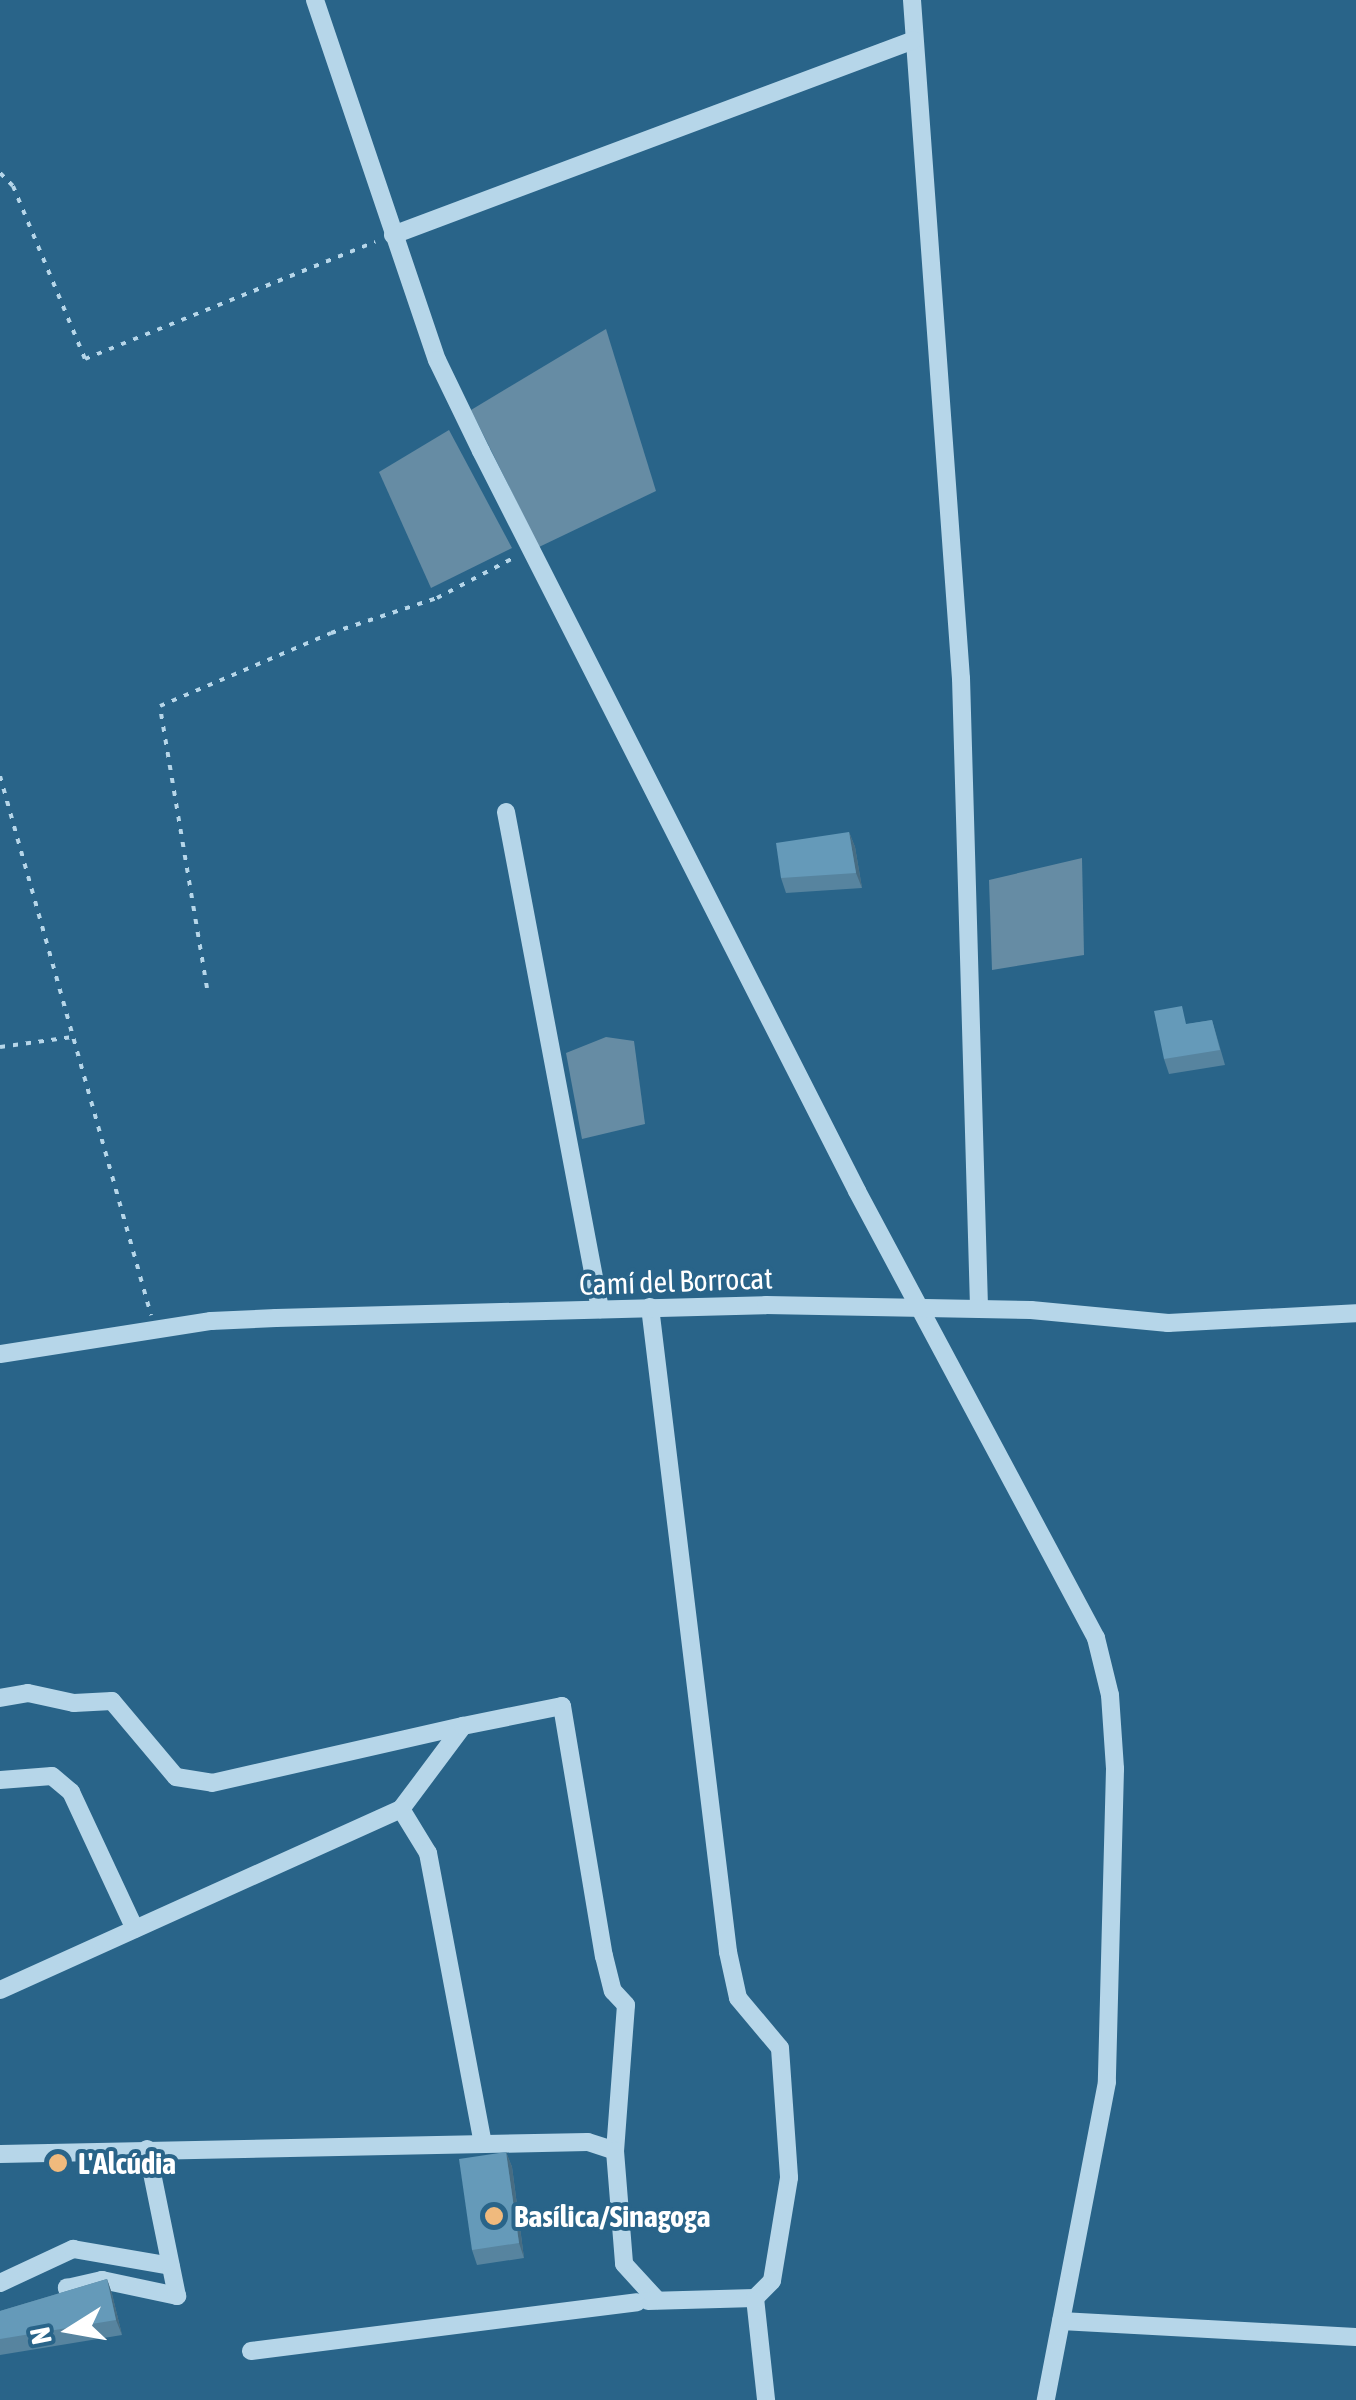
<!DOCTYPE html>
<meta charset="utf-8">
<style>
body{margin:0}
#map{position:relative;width:1356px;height:2400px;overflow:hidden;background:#296489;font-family:"Asap Condensed",sans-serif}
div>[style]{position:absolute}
.water>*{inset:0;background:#668ca4}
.path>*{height:4px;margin-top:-2px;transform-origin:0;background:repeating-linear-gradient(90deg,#b6d6e9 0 5px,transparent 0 13px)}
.minor>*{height:18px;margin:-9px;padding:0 9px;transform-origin:9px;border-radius:9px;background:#b6d6e9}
.wall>*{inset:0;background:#57849f}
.shaded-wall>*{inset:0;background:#476c82}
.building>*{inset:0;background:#659ab9}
.dots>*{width:28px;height:28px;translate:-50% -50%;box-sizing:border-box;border:5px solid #296489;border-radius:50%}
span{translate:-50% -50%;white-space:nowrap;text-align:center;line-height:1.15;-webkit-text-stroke:8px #296489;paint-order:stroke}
.street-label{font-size:30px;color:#fff}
.poi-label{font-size:30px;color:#fff;font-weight:700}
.left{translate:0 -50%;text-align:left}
.north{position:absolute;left:20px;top:2280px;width:100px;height:100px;-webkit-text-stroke:8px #296489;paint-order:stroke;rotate:259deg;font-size:28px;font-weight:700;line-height:40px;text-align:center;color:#fff}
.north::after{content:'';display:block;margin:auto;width:35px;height:45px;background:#fff;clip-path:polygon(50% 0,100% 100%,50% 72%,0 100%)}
</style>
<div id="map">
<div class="water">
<i style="clip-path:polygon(606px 329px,656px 491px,539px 547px,471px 410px)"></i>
<i style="clip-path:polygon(449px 430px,512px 548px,431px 588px,379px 472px)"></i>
<i style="clip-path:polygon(1082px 858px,1084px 955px,992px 970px,989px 880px)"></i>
<i style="clip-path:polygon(606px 1037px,634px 1041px,645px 1124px,582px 1139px,566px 1053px)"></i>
</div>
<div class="path">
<i style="left:0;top:173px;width:18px;rotate:45deg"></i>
<i style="left:13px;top:186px;width:187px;rotate:67.4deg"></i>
<i style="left:85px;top:359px;width:313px;rotate:-22deg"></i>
<i style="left:0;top:776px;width:560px;rotate:74.35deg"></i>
<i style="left:207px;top:988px;width:286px;rotate:-99.5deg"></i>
<i style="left:160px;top:706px;width:186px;rotate:-23.1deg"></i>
<i style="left:331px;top:633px;width:112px;rotate:-18.3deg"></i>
<i style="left:437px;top:598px;width:88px;rotate:-27.7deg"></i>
<i style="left:0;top:1047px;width:73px;rotate:-7.9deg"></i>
</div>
<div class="minor">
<i style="left:315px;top:0;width:380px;rotate:71.3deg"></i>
<i style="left:437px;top:360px;width:101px;rotate:64.2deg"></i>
<i style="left:481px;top:451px;width:830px;rotate:63.06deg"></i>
<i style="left:857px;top:1191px;width:507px;rotate:61.87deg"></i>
<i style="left:1096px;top:1638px;width:59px;rotate:76.2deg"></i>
<i style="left:1110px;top:1695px;width:74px;rotate:86.1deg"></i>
<i style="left:1115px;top:1769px;width:313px;rotate:91.5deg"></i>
<i style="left:1107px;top:2082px;width:324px;rotate:100.9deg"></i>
<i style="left:912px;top:0;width:680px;rotate:85.87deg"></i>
<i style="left:961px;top:678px;width:630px;rotate:88.36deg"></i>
<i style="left:393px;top:235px;width:556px;rotate:-20.52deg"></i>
<i style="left:506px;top:812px;width:506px;rotate:79.29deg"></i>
<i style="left:650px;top:1307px;width:650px;rotate:83.1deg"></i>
<i style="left:728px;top:1952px;width:47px;rotate:77.7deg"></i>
<i style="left:738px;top:1998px;width:65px;rotate:50deg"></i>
<i style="left:780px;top:2048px;width:130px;rotate:86deg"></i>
<i style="left:789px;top:2178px;width:104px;rotate:99.4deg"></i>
<i style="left:772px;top:2281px;width:24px;rotate:135deg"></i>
<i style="left:0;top:1354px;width:214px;rotate:-8.9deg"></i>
<i style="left:211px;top:1321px;width:65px;rotate:-2.6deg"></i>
<i style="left:276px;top:1318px;width:490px;rotate:-1.5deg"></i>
<i style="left:766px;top:1305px;width:265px;rotate:1.1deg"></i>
<i style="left:1031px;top:1310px;width:138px;rotate:5.4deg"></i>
<i style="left:1168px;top:1323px;width:188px;rotate:-3deg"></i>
<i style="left:0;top:1698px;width:28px;rotate:-10deg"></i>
<i style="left:28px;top:1693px;width:47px;rotate:12.3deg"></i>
<i style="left:74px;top:1703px;width:38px;rotate:-3deg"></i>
<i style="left:112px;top:1701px;width:99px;rotate:49.9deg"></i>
<i style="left:176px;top:1777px;width:36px;rotate:9deg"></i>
<i style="left:212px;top:1783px;width:257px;rotate:-12.8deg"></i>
<i style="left:0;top:1780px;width:52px;rotate:-4.4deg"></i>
<i style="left:52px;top:1776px;width:25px;rotate:40deg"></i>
<i style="left:71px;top:1792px;width:151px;rotate:65deg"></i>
<i style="left:401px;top:1809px;width:104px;rotate:-53.2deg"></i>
<i style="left:463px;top:1726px;width:101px;rotate:-11.4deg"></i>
<i style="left:562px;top:1706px;width:254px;rotate:80.5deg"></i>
<i style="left:604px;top:1956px;width:36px;rotate:76deg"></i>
<i style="left:613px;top:1991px;width:19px;rotate:47deg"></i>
<i style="left:626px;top:2005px;width:146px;rotate:94.3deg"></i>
<i style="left:0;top:1990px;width:440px;rotate:-24.3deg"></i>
<i style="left:401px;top:1809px;width:52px;rotate:58.5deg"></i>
<i style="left:428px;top:1853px;width:295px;rotate:79.3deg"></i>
<i style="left:0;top:2154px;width:588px;rotate:-1.17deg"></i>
<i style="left:588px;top:2142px;width:28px;rotate:18deg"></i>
<i style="left:615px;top:2151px;width:113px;rotate:85.4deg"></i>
<i style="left:624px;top:2264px;width:49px;rotate:47.5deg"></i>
<i style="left:0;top:2283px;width:81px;rotate:-25deg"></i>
<i style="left:73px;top:2249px;width:99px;rotate:9.8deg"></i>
<i style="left:648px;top:2301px;width:107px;rotate:-1.6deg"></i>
<i style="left:755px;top:2298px;width:103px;rotate:83.8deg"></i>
<i style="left:71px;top:2303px;width:16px;rotate:-105deg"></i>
<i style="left:67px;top:2288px;width:36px;rotate:-13deg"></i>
<i style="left:102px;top:2280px;width:77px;rotate:12deg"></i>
<i style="left:177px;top:2296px;width:150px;rotate:-101.5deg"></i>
<i style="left:1061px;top:2321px;width:295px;rotate:3.1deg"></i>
<i style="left:251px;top:2351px;width:389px;rotate:-7.2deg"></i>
</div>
<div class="wall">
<i style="clip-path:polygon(849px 832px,855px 847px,862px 888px,786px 893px,781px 878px)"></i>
<i style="clip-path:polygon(1212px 1020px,1225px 1065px,1169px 1074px,1164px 1059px,1188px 1024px)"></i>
<i style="clip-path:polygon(506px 2152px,512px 2167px,524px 2258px,477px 2265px,472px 2250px)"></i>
<i style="clip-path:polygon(107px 2279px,112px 2294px,122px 2335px,0 2355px,0 2311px)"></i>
</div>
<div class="shaded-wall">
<i style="clip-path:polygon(849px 832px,855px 847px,862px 888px,856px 873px)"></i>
<i style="clip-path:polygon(506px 2152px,512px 2167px,524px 2258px,519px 2243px)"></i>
<i style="clip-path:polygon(107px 2279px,112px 2294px,122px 2335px,116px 2320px)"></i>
</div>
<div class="building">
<i style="clip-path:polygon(849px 832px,856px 873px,781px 878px,776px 843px)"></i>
<i style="clip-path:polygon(1182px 1006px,1186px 1024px,1212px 1020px,1220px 1050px,1164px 1059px,1154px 1011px)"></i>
<i style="clip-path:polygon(506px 2152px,519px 2243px,472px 2250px,459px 2159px)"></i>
<i style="clip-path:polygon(107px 2279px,116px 2320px,0 2339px,0 2311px)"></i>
</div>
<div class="dots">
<i style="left:58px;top:2163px;background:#f0ba7d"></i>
<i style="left:494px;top:2216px;background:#f0ba7d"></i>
</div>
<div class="street-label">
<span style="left:676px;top:1281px;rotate:-2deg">Camí del Borrocat</span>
</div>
<div class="poi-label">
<span class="left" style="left:78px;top:2163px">L'Alcúdia</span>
<span class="left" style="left:514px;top:2216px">Basílica/Sinagoga</span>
</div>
<div class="north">N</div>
</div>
